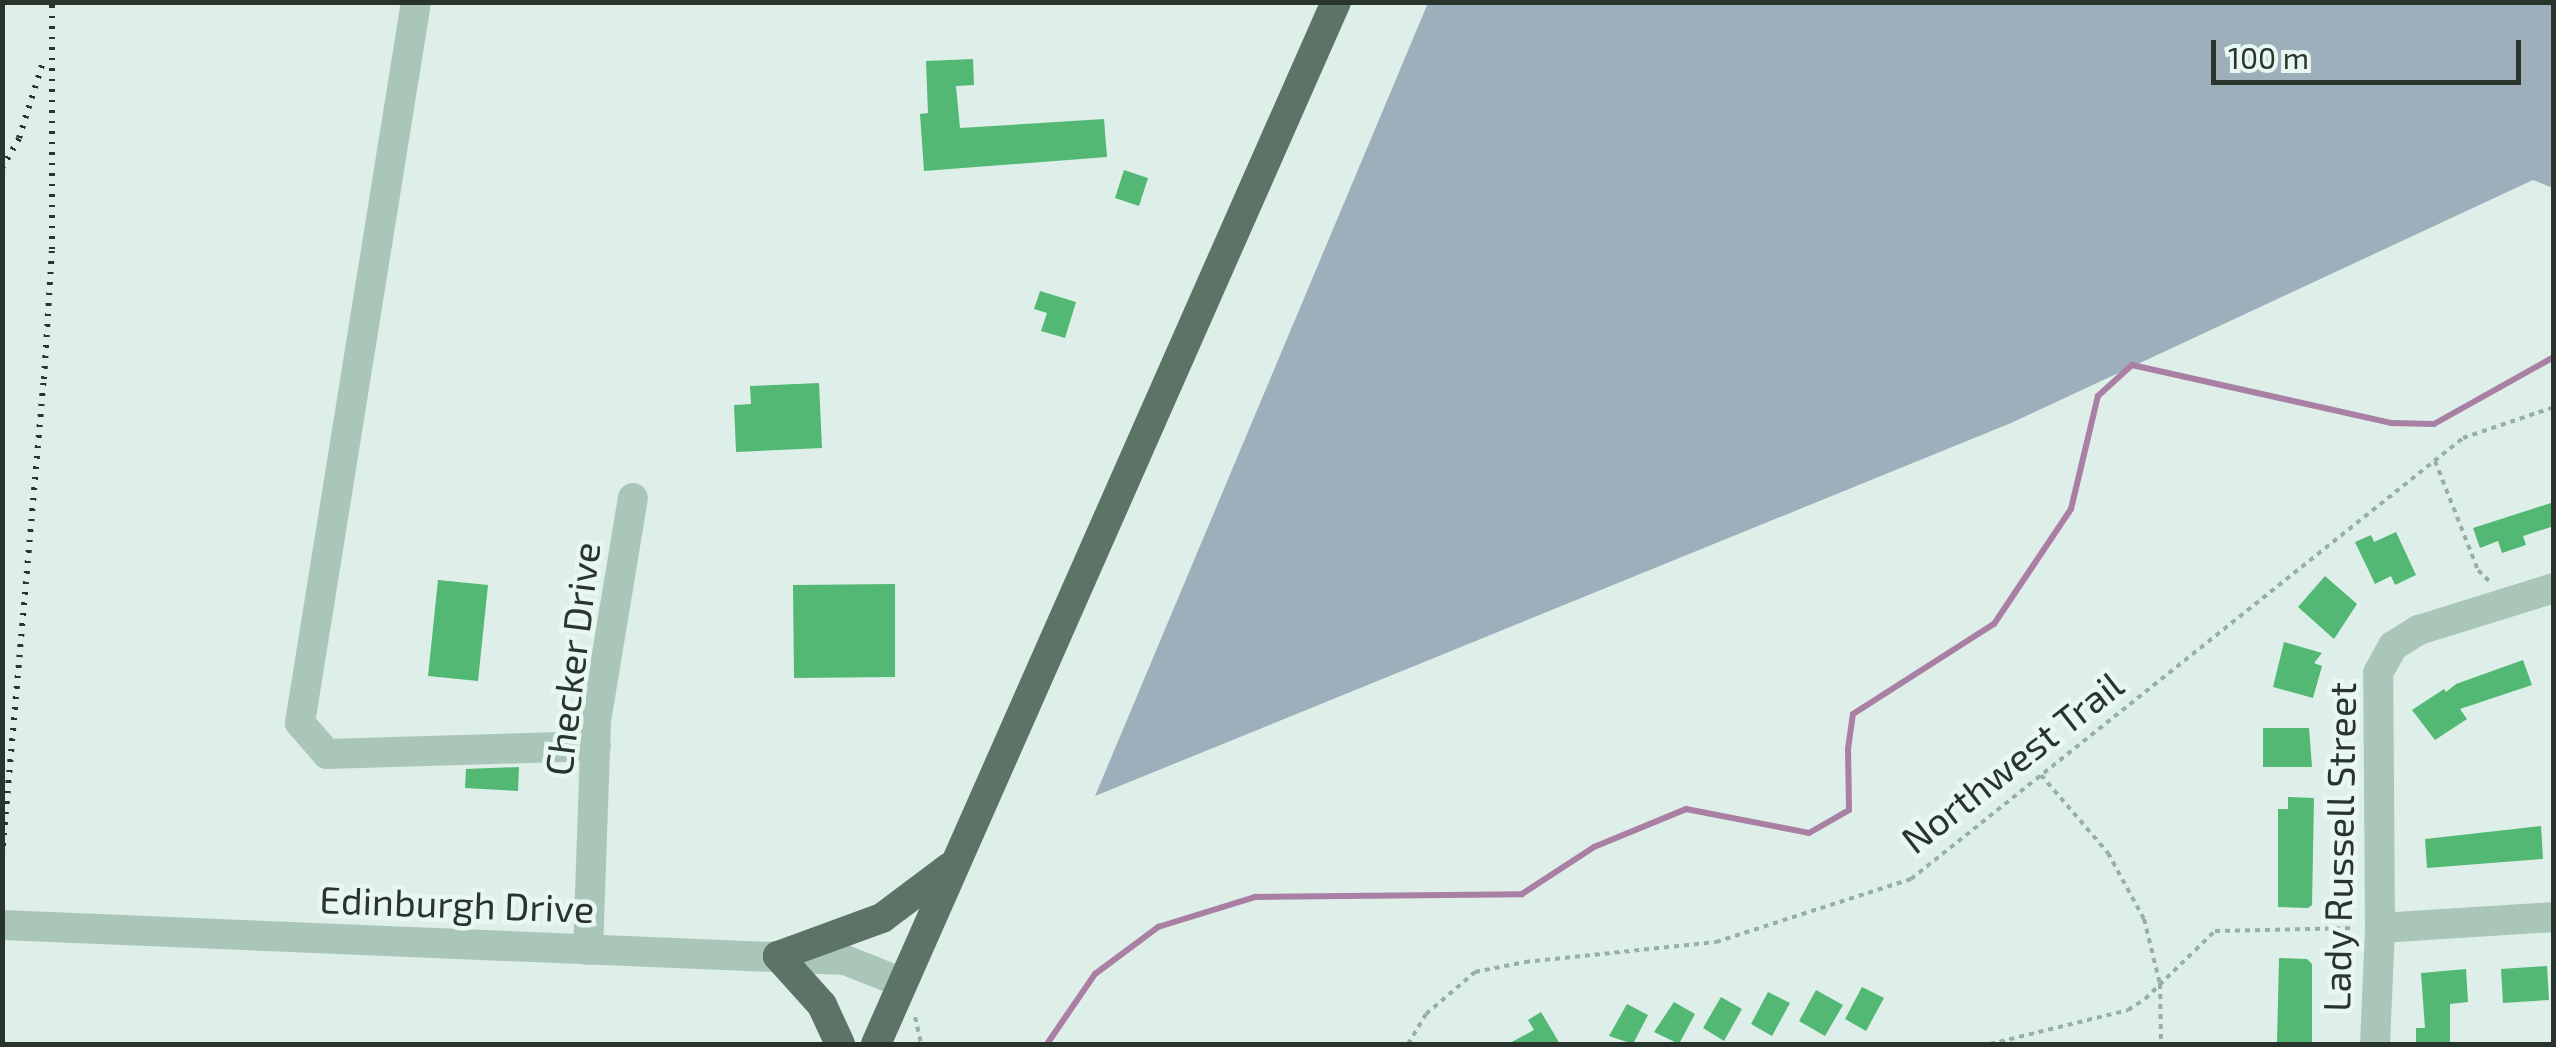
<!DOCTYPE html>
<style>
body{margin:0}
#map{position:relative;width:2556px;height:1047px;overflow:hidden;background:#ddefe8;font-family:"Exo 2",sans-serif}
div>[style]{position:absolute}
.green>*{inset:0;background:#9eafbc}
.stream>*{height:6px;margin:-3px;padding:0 3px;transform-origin:3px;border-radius:3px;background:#a97fa3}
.building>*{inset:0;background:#52b874}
.path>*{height:4px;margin-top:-2px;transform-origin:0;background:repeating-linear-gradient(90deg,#94b1a4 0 5px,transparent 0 10px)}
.minor>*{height:30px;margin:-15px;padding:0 15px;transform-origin:15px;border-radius:15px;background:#aac6b9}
.major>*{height:30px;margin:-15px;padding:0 15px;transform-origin:15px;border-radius:15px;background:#5c7466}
.rail>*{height:6px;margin-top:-3px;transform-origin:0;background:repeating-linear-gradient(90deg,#29342d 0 2.5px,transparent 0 10.5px)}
span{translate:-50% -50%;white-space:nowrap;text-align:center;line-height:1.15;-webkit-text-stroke:9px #e9f7f2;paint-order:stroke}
.street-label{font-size:38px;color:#29342d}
.frame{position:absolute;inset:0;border:5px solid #29342d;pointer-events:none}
.scale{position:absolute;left:2211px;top:40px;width:310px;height:45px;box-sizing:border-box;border:5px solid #29342d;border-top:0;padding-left:12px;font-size:30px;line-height:35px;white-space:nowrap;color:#29342d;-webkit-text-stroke:8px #e9f7f2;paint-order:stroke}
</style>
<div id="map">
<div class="green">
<i style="clip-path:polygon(1428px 3px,2553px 3px,2553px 188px,2533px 180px,2011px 423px,1095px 796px)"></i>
</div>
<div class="stream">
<i style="left:1047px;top:1044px;width:85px;rotate:-55.6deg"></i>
<i style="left:1095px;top:974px;width:79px;rotate:-36.7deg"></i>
<i style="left:1158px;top:927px;width:102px;rotate:-17.2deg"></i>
<i style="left:1255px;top:897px;width:267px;rotate:-0.6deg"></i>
<i style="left:1522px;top:894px;width:86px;rotate:-33.1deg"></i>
<i style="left:1594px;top:847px;width:100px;rotate:-22.4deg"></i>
<i style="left:1686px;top:809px;width:125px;rotate:11deg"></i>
<i style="left:1809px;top:833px;width:46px;rotate:-29.9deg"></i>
<i style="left:1849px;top:810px;width:61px;rotate:-90.9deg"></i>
<i style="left:1848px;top:749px;width:35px;rotate:-82deg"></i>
<i style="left:1853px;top:714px;width:167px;rotate:-32.6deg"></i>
<i style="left:1994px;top:624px;width:138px;rotate:-56.2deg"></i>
<i style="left:2071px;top:509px;width:116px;rotate:-76.6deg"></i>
<i style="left:2098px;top:396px;width:46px;rotate:-42.4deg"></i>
<i style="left:2132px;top:365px;width:265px;rotate:12.6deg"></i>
<i style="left:2391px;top:423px;width:43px;rotate:1.3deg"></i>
<i style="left:2434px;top:424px;width:137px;rotate:-29.2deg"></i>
</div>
<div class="building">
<i style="clip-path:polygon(973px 59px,974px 85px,956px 86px,960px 128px,1104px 119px,1107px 157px,924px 171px,920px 114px,928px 113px,926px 61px)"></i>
<i style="clip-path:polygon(1124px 170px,1148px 178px,1139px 206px,1115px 198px)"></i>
<i style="clip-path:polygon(1040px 291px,1076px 302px,1065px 338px,1041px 331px,1047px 313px,1034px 309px)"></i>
<i style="clip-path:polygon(819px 383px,822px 448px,736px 452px,734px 405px,751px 404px,750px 386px)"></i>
<i style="clip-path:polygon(2554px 502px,2554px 526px,2523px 536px,2526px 545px,2502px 553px,2498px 541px,2480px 548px,2473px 528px)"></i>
<i style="clip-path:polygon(2396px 532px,2416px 575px,2395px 585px,2391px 576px,2375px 584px,2355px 542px,2371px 535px,2374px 542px)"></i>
<i style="clip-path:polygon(2325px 576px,2357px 604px,2334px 639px,2298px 607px)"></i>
<i style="clip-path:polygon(438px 580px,488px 585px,478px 681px,428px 676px)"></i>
<i style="clip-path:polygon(895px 584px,895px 677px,794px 678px,793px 585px)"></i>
<i style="clip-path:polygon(2284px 642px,2322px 653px,2314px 663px,2322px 666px,2313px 698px,2273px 687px)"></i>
<i style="clip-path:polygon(2523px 660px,2532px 685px,2460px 709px,2467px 719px,2435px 740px,2412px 710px,2444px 689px,2446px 692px,2456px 684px)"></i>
<i style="clip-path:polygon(2263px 728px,2309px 728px,2312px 767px,2263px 767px)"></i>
<i style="clip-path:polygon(519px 767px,518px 791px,465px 788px,466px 769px)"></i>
<i style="clip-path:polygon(2288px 797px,2314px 798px,2312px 905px,2308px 908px,2278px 907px,2278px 809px,2288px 809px)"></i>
<i style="clip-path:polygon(2541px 826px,2543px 859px,2427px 868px,2425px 839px)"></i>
<i style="clip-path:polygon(2279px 958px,2307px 959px,2312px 964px,2312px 1044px,2277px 1044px)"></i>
<i style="clip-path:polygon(2547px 966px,2549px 1000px,2503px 1003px,2501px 969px)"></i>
<i style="clip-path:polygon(2466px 969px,2468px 1002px,2450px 1004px,2450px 1044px,2416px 1044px,2416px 1028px,2425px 1028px,2421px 973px)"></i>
<i style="clip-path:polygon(1862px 987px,1884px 998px,1866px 1031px,1845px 1019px)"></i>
<i style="clip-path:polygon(1816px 990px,1843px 1005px,1825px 1036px,1799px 1021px)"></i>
<i style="clip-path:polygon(1768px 992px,1790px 1003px,1772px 1036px,1751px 1024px)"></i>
<i style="clip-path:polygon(1721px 997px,1742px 1009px,1724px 1041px,1703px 1028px)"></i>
<i style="clip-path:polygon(1674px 1002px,1695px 1014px,1679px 1044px,1654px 1032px)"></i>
<i style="clip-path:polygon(1627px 1004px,1648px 1015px,1633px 1044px,1609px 1036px)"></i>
<i style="clip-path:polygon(1541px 1012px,1560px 1044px,1508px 1044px,1534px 1030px,1528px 1020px)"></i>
</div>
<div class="path">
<i style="left:2435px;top:461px;width:117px;rotate:68.5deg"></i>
<i style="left:2478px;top:570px;width:17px;rotate:45deg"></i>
<i style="left:2041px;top:775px;width:103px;rotate:49.3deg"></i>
<i style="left:2108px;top:853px;width:75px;rotate:61.4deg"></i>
<i style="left:2144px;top:919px;width:67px;rotate:76.2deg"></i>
<i style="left:2160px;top:984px;width:60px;rotate:89deg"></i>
<i style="left:915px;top:1017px;width:28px;rotate:77deg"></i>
<i style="left:1408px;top:1044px;width:35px;rotate:-59deg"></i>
<i style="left:1426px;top:1014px;width:65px;rotate:-40.6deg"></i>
<i style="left:1475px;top:972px;width:51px;rotate:-11.3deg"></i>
<i style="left:1525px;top:962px;width:192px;rotate:-6deg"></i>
<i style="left:1716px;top:942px;width:205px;rotate:-17.9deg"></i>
<i style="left:1911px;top:879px;width:707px;rotate:-38.62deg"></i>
<i style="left:2463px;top:438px;width:96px;rotate:-18.8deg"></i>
<i style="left:1990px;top:1044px;width:142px;rotate:-13.8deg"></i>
<i style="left:2128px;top:1010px;width:20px;rotate:-33deg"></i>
<i style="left:2145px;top:999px;width:98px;rotate:-44.2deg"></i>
<i style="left:2215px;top:931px;width:140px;rotate:-1.2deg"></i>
</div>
<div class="minor">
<i style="left:416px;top:2px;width:730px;rotate:99.14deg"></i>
<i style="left:300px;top:723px;width:41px;rotate:48.9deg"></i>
<i style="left:327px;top:754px;width:269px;rotate:-1.7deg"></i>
<i style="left:2px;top:925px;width:844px;rotate:2.38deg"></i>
<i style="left:845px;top:960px;width:62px;rotate:21.6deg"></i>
<i style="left:2380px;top:928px;width:174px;rotate:-3.6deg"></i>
<i style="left:588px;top:950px;width:229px;rotate:-88deg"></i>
<i style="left:596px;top:721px;width:226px;rotate:-80.6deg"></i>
<i style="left:2375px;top:1044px;width:116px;rotate:-87.5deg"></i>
<i style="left:2380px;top:928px;width:255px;rotate:-90.4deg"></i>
<i style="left:2378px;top:673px;width:31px;rotate:-61deg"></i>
<i style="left:2393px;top:646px;width:31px;rotate:-32deg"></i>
<i style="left:2419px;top:630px;width:141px;rotate:-17.3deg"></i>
</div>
<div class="major">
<i style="left:840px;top:1044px;width:43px;rotate:-114.8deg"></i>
<i style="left:822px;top:1005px;width:66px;rotate:-131.9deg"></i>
<i style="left:778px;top:956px;width:111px;rotate:-20.1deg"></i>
<i style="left:882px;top:918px;width:85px;rotate:-36.9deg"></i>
<i style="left:876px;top:1044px;width:1139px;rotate:-66.18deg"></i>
</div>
<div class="rail">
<i style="left:2px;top:168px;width:34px;rotate:-60deg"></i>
<i style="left:19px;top:138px;width:80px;rotate:-72.5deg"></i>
<i style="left:2px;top:856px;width:479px;rotate:-85deg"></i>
<i style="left:44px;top:379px;width:130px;rotate:-86.5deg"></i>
<i style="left:52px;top:249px;width:247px;rotate:-90deg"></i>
</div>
<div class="street-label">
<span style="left:572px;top:659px;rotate:-83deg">Checker Drive</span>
<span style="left:2012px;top:762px;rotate:-38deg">Northwest Trail</span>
<span style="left:2339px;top:847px;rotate:-89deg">Lady Russell Street</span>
<span style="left:457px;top:904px;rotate:2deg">Edinburgh Drive</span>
</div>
<div class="frame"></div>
<div class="scale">100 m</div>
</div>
